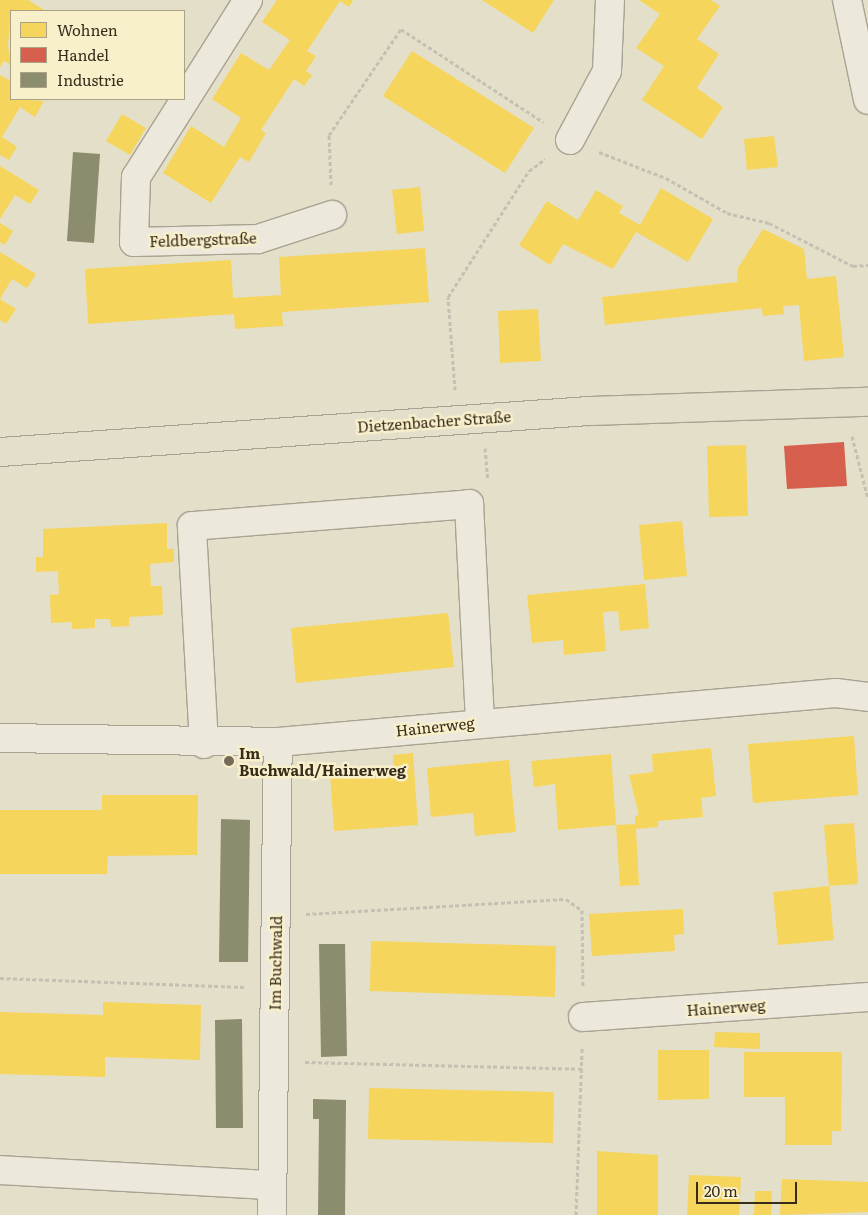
<!DOCTYPE html>
<meta charset="utf-8">
<style>
body{margin:0}
#map{position:relative;width:868px;height:1215px;overflow:hidden;background:#e4dfc8;font-family:Literata,serif}
div>[style]{position:absolute}
.homes>*{inset:0;background:#f6d55c}
.shops>*{inset:0;background:#d6604d}
.industry>*{inset:0;background:#8c8c6e}
.path>*{height:3px;margin-top:-1.5px;transform-origin:0;background:repeating-linear-gradient(90deg,#c4c0b2 0 4px,transparent 0 6.5px)}
.roads{filter:drop-shadow(1px 0 #a9a292) drop-shadow(-1px 0 #a9a292) drop-shadow(0 1px #a9a292) drop-shadow(0 -1px #a9a292)}
.minor>*{height:28px;margin:-14px;padding:0 14px;transform-origin:14px;border-radius:14px;background:#ece8db}
.major>*{height:28px;margin:-14px;padding:0 14px;transform-origin:14px;border-radius:14px;background:#e4dfcb}
.dots>*{width:14px;height:14px;translate:-50% -50%;box-sizing:border-box;border:2px solid #f8efcb;border-radius:50%}
span{translate:-50% -50%;white-space:nowrap;text-align:center;line-height:1.15;-webkit-text-stroke:5px #f8efcb;paint-order:stroke}
.street-label{font-size:15px;color:#372b1a}
.poi-label{font-size:15px;color:#372b1a;font-weight:700}
.left{translate:0 -50%;text-align:left}
.legend{position:absolute;left:10px;top:10px;width:175px;height:90px;box-sizing:border-box;background:#f8efcb;border:1px solid #aba184;margin:0;padding:6px 9px;list-style:none;font-size:15px;color:#372b1a}
.legend li{display:flex;align-items:center;gap:10px;height:25px}
.legend b{width:25px;border:1px solid #aba184}
.scale{position:absolute;left:696px;top:1182px;width:101px;height:22px;box-sizing:border-box;border:2px solid #372b1a;border-top:0;padding-left:6px;font-size:15px;line-height:18px;white-space:nowrap;color:#372b1a;-webkit-text-stroke:4px #f8efcb;paint-order:stroke}
</style>
<div id="map">
<div class="homes">
<i style="clip-path:polygon(0 0,28px 0,46px 11px,11px 11px,8px 45px,11px 65px,4px 61px,0 67px)"></i>
<i style="clip-path:polygon(277px 0,353px 0,349px 7px,340px 1px,307px 51px,316px 56px,306px 71px,312px 75px,304px 86px,294px 79px,261px 130px,266px 133px,249px 162px,240px 157px,211px 203px,163px 173px,191px 126px,224px 147px,241px 118px,212px 99px,241px 53px,269px 70px,280px 54px,290px 40px,262px 22px)"></i>
<i style="clip-path:polygon(482px 0,554px 0,533px 33px)"></i>
<i style="clip-path:polygon(639px 0,711px 0,720px 6px,697px 39px,719px 54px,697px 88px,723px 107px,702px 139px,642px 100px,664px 66px,636px 48px,660px 14px)"></i>
<i style="clip-path:polygon(412px 51px,534px 128px,505px 173px,383px 96px)"></i>
<i style="clip-path:polygon(0 75px,11px 81px,11px 99px,44px 101px,35px 117px,20px 107px,2px 137px,17px 147px,9px 160px,0 155px)"></i>
<i style="clip-path:polygon(122px 114px,146px 128px,130px 155px,106px 141px)"></i>
<i style="clip-path:polygon(774px 136px,778px 167px,747px 170px,744px 139px)"></i>
<i style="clip-path:polygon(0 166px,39px 190px,30px 204px,15px 195px,0 219px)"></i>
<i style="clip-path:polygon(420px 187px,424px 231px,397px 234px,392px 190px)"></i>
<i style="clip-path:polygon(661px 188px,713px 219px,688px 262px,636px 232px,613px 269px,563px 244px,550px 265px,519px 245px,547px 201px,578px 220px,596px 190px,623px 206px,619px 213px,640px 225px)"></i>
<i style="clip-path:polygon(0 223px,13px 231px,5px 245px,0 242px)"></i>
<i style="clip-path:polygon(763px 229px,804px 249px,807px 279px,836px 276px,844px 357px,804px 361px,799px 305px,783px 306px,784px 314px,763px 316px,761px 308px,605px 325px,602px 297px,737px 282px,738px 268px)"></i>
<i style="clip-path:polygon(425px 248px,429px 302px,282px 312px,283px 326px,235px 329px,234px 314px,88px 324px,85px 269px,231px 260px,233px 298px,281px 295px,279px 257px)"></i>
<i style="clip-path:polygon(0 252px,36px 274px,27px 288px,12px 279px,0 299px)"></i>
<i style="clip-path:polygon(0 299px,16px 309px,6px 324px,0 320px)"></i>
<i style="clip-path:polygon(538px 309px,541px 361px,500px 363px,498px 311px)"></i>
<i style="clip-path:polygon(746px 445px,748px 516px,709px 517px,707px 446px)"></i>
<i style="clip-path:polygon(682px 521px,687px 576px,644px 580px,639px 525px)"></i>
<i style="clip-path:polygon(167px 523px,167px 549px,174px 549px,174px 562px,150px 564px,151px 586px,162px 586px,163px 615px,129px 617px,129px 626px,111px 627px,110px 619px,95px 619px,95px 628px,72px 629px,72px 622px,51px 623px,50px 595px,59px 594px,58px 571px,36px 572px,36px 557px,43px 557px,43px 529px)"></i>
<i style="clip-path:polygon(645px 584px,649px 628px,620px 631px,618px 611px,603px 612px,606px 651px,564px 655px,563px 640px,532px 643px,527px 595px)"></i>
<i style="clip-path:polygon(448px 613px,454px 667px,296px 683px,291px 628px)"></i>
<i style="clip-path:polygon(854px 736px,858px 795px,753px 803px,748px 744px)"></i>
<i style="clip-path:polygon(711px 748px,716px 796px,701px 798px,703px 817px,658px 821px,658px 827px,636px 829px,639px 885px,620px 886px,616px 825px,635px 824px,635px 816px,639px 815px,629px 775px,653px 772px,652px 754px)"></i>
<i style="clip-path:polygon(413px 753px,418px 825px,334px 831px,330px 774px,394px 770px,393px 755px)"></i>
<i style="clip-path:polygon(611px 754px,616px 825px,558px 830px,555px 784px,534px 787px,531px 761px)"></i>
<i style="clip-path:polygon(509px 760px,516px 832px,475px 836px,473px 813px,431px 817px,427px 768px)"></i>
<i style="clip-path:polygon(102px 795px,198px 795px,197px 855px,108px 856px,107px 874px,0 874px,0 810px,102px 810px)"></i>
<i style="clip-path:polygon(854px 823px,858px 884px,829px 886px,824px 825px)"></i>
<i style="clip-path:polygon(829px 886px,834px 940px,778px 945px,773px 892px)"></i>
<i style="clip-path:polygon(683px 909px,684px 934px,674px 935px,675px 951px,592px 956px,589px 914px)"></i>
<i style="clip-path:polygon(371px 941px,556px 946px,555px 997px,370px 991px)"></i>
<i style="clip-path:polygon(103px 1002px,201px 1005px,200px 1060px,105px 1057px,105px 1077px,0 1074px,0 1012px,103px 1015px)"></i>
<i style="clip-path:polygon(715px 1032px,760px 1033px,760px 1049px,714px 1047px)"></i>
<i style="clip-path:polygon(658px 1050px,709px 1050px,709px 1099px,658px 1100px)"></i>
<i style="clip-path:polygon(744px 1052px,842px 1052px,841px 1131px,832px 1131px,832px 1145px,785px 1145px,785px 1097px,744px 1097px)"></i>
<i style="clip-path:polygon(369px 1088px,554px 1092px,553px 1143px,368px 1139px)"></i>
<i style="clip-path:polygon(597px 1151px,658px 1155px,658px 1215px,597px 1215px)"></i>
<i style="clip-path:polygon(689px 1175px,741px 1177px,739px 1215px,687px 1215px)"></i>
<i style="clip-path:polygon(782px 1179px,868px 1182px,868px 1212px,780px 1215px)"></i>
<i style="clip-path:polygon(755px 1191px,772px 1191px,771px 1215px,754px 1215px)"></i>
</div>
<div class="shops">
<i style="clip-path:polygon(844px 442px,847px 486px,787px 489px,784px 446px)"></i>
</div>
<div class="industry">
<i style="clip-path:polygon(73px 152px,100px 154px,94px 243px,67px 241px)"></i>
<i style="clip-path:polygon(221px 819px,250px 820px,248px 962px,219px 962px)"></i>
<i style="clip-path:polygon(319px 944px,345px 944px,347px 1056px,321px 1057px)"></i>
<i style="clip-path:polygon(242px 1019px,243px 1128px,216px 1128px,215px 1020px)"></i>
<i style="clip-path:polygon(313px 1099px,346px 1100px,345px 1215px,318px 1215px,319px 1119px,313px 1119px)"></i>
</div>
<div class="path">
<i style="left:599px;top:152px;width:72px;rotate:21.2deg"></i>
<i style="left:666px;top:178px;width:70px;rotate:29.8deg"></i>
<i style="left:727px;top:213px;width:43px;rotate:13.4deg"></i>
<i style="left:769px;top:223px;width:94px;rotate:27.1deg"></i>
<i style="left:853px;top:266px;width:15px;rotate:-4deg"></i>
<i style="left:331px;top:185px;width:50px;rotate:-92.3deg"></i>
<i style="left:329px;top:135px;width:128px;rotate:-55.8deg"></i>
<i style="left:401px;top:29px;width:170px;rotate:33.2deg"></i>
<i style="left:455px;top:390px;width:93px;rotate:-94.3deg"></i>
<i style="left:448px;top:297px;width:150px;rotate:-57.3deg"></i>
<i style="left:529px;top:171px;width:20px;rotate:-37deg"></i>
<i style="left:852px;top:436px;width:65px;rotate:75.7deg"></i>
<i style="left:485px;top:448px;width:32px;rotate:85deg"></i>
<i style="left:306px;top:914px;width:260px;rotate:-3.3deg"></i>
<i style="left:566px;top:899px;width:19px;rotate:35deg"></i>
<i style="left:582px;top:910px;width:77px;rotate:89.3deg"></i>
<i style="left:0;top:978px;width:244px;rotate:2.1deg"></i>
<i style="left:305px;top:1062px;width:277px;rotate:1.4deg"></i>
<i style="left:576px;top:1215px;width:167px;rotate:-87.9deg"></i>
</div>
<div class="roads">
<div class="minor">
<i style="left:248px;top:0;width:209px;rotate:122.3deg"></i>
<i style="left:136px;top:177px;width:65px;rotate:91.8deg"></i>
<i style="left:134px;top:242px;width:124px;rotate:-1.4deg"></i>
<i style="left:258px;top:239px;width:78px;rotate:-18deg"></i>
<i style="left:847px;top:0;width:102px;rotate:78.1deg"></i>
<i style="left:570px;top:140px;width:78px;rotate:-61.8deg"></i>
<i style="left:607px;top:71px;width:71px;rotate:-87.6deg"></i>
<i style="left:0;top:738px;width:278px;rotate:0.8deg"></i>
<i style="left:278px;top:742px;width:560px;rotate:-5.02deg"></i>
<i style="left:836px;top:693px;width:32px;rotate:7deg"></i>
<i style="left:204px;top:744px;width:218px;rotate:-93.2deg"></i>
<i style="left:192px;top:526px;width:278px;rotate:-4.5deg"></i>
<i style="left:469px;top:504px;width:217px;rotate:87.1deg"></i>
<i style="left:583px;top:1017px;width:286px;rotate:-4deg"></i>
<i style="left:0;top:1170px;width:272px;rotate:3.2deg"></i>
<i style="left:272px;top:1215px;width:473px;rotate:-89.3deg"></i>
</div>
<div class="major">
<i style="left:0;top:452px;width:591px;rotate:-3.98deg"></i>
<i style="left:590px;top:411px;width:278px;rotate:-1.9deg"></i>
</div>
</div>
<div class="dots">
<i style="left:229px;top:761px;background:#746a57"></i>
</div>
<div class="street-label">
<span style="left:203px;top:239px;rotate:-2deg">Feldbergstraße</span>
<span style="left:434px;top:421px;rotate:-4deg">Dietzenbacher Straße</span>
<span style="left:435px;top:726px;rotate:-6deg">Hainerweg</span>
<span style="left:275px;top:963px;rotate:-89deg">Im Buchwald</span>
<span style="left:726px;top:1007px;rotate:-4deg">Hainerweg</span>
</div>
<div class="poi-label">
<span class="left" style="left:239px;top:761px">Im<br>Buchwald/Hainerweg</span>
</div>
<ul class="legend">
<li><b style="height:14px;background:#f6d55c"></b>Wohnen</li>
<li><b style="height:14px;background:#d6604d"></b>Handel</li>
<li><b style="height:14px;background:#8c8c6e"></b>Industrie</li>
</ul>
<div class="scale">20 m</div>
</div>
